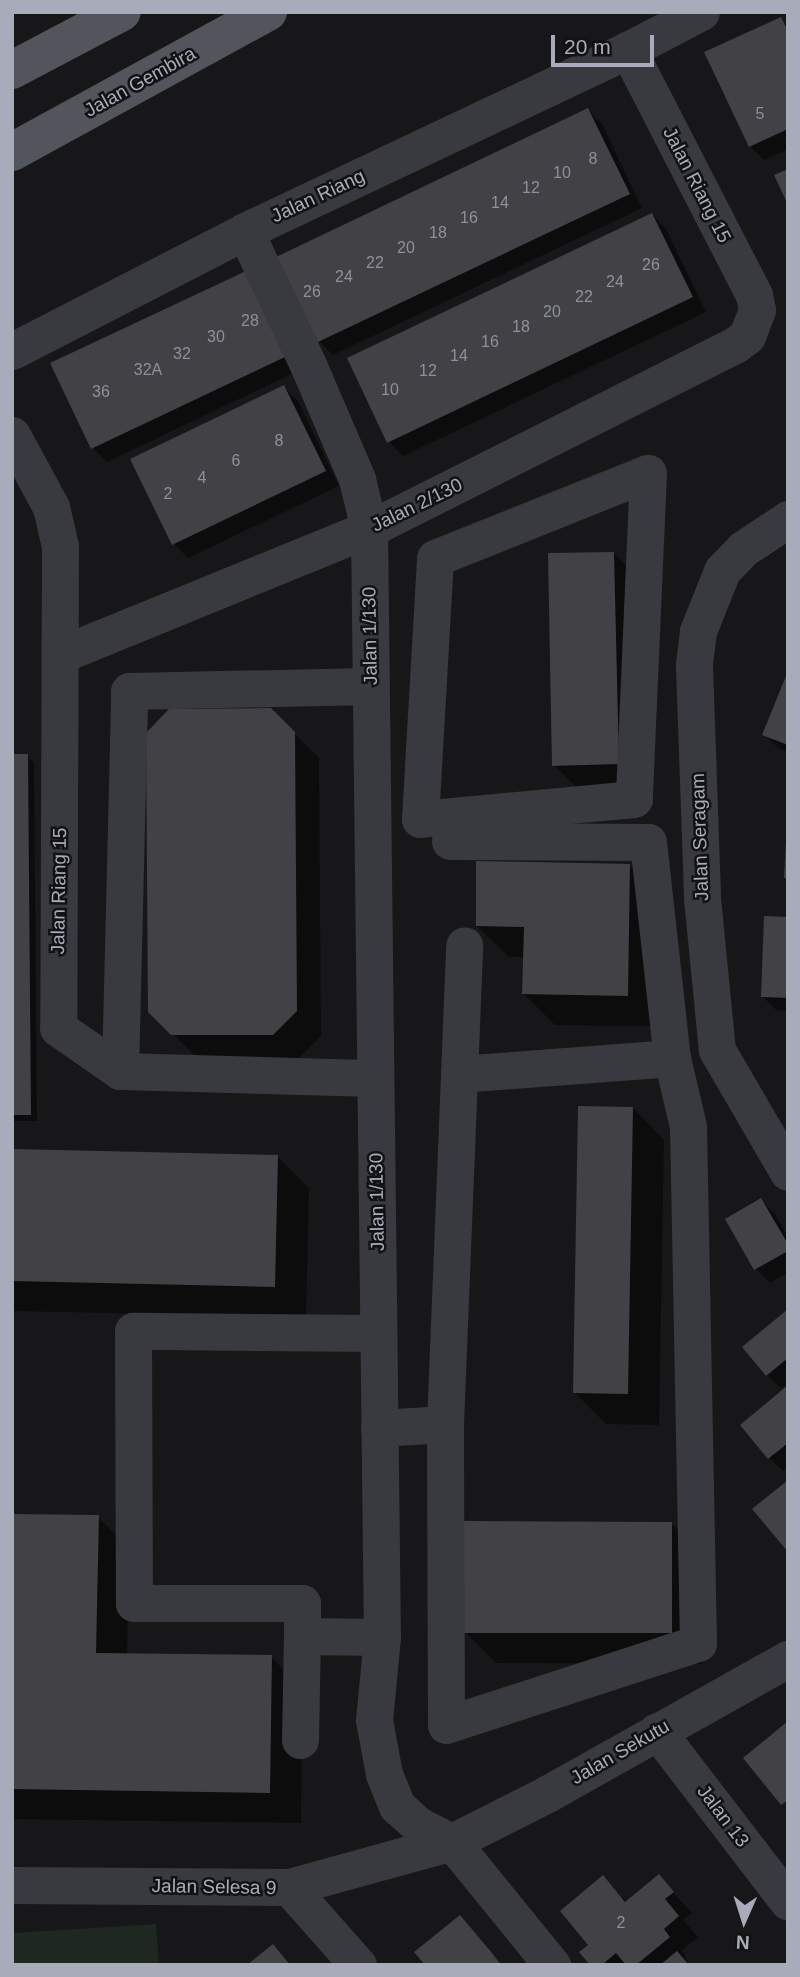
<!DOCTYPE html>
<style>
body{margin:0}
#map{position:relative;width:800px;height:1977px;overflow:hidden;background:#171719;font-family:Arial,sans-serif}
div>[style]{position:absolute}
.green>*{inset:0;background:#1e2720}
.shadow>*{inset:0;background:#0007}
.building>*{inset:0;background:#414146}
.minor>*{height:37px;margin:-18.5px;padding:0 18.5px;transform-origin:18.5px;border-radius:18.5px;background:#393a40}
.major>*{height:38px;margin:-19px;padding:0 19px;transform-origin:19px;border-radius:19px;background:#53555d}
span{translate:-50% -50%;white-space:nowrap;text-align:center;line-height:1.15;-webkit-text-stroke:5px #121214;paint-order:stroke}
.number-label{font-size:16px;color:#8e919d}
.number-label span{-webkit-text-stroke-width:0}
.street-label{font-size:19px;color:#a8acba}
.frame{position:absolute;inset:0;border:14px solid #a8acba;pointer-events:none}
.north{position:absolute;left:709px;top:1886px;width:70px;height:70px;-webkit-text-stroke:5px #121214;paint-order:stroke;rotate:183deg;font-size:19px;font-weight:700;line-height:28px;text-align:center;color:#a8acba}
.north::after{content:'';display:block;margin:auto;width:24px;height:32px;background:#a8acba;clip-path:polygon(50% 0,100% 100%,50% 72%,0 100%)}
.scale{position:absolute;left:551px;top:35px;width:103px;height:32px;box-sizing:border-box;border:4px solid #a8acba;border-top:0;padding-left:9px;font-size:21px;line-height:24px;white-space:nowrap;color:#a8acba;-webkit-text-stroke:5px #121214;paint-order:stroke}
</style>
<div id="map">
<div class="green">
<i style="clip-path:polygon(156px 1924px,159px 1965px,12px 1965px,12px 1933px)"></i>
</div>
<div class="shadow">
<i style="clip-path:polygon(781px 19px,788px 26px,788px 149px,764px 160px,750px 146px)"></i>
<i style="clip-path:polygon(588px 110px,602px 124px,642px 208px,333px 355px,319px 341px)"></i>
<i style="clip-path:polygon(652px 215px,666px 229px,706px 312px,403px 456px,389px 442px)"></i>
<i style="clip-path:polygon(246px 273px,300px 370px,107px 462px,93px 448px,52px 364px)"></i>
<i style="clip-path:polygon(284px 388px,298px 401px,339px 486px,188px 558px,174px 544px,133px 460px)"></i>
<i style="clip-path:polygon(614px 553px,645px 585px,650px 794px,585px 796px,554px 765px)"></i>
<i style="clip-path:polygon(788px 675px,788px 752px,778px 748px,764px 734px)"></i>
<i style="clip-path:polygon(271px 710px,319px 758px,321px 1036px,298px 1059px,198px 1059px,150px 1011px)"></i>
<i style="clip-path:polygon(12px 756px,28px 756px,34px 763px,37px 1121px,12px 1121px)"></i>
<i style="clip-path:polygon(629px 865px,661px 897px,659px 1026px,555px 1025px,524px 994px,525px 957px,509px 957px,477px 926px)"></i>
<i style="clip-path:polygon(788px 919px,788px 1011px,776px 1010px,762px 996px)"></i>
<i style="clip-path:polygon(633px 1108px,664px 1140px,659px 1425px,606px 1424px,574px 1392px)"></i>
<i style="clip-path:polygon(12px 1151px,278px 1157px,309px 1188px,306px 1317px,12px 1311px)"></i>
<i style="clip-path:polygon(761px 1200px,775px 1214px,788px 1237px,788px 1272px,770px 1283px,756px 1269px)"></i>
<i style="clip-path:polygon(788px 1311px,788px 1383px,781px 1388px,767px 1375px)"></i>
<i style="clip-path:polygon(788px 1388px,788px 1467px,783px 1471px,769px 1458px)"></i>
<i style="clip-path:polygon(12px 1515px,98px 1517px,129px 1548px,127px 1655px,271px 1657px,302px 1688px,301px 1823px,12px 1819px)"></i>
<i style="clip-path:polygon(672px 1524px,703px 1555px,703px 1664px,496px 1663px,465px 1632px)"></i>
<i style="clip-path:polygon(658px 1876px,692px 1913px,683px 1920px,698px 1937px,682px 1950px,689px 1965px,593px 1965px,591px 1945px,603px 1878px,627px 1902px)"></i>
</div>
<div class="building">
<i style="clip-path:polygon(781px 17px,788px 31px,788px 129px,749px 147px,704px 52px)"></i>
<i style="clip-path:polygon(588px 108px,630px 194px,318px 342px,276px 257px)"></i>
<i style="clip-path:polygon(788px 169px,788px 205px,774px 175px)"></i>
<i style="clip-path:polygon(652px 213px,693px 297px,387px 443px,347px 358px)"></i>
<i style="clip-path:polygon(246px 271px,287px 356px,91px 449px,50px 363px)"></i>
<i style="clip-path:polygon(284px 385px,326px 471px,172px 545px,130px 459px)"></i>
<i style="clip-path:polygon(614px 552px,619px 764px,552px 766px,548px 553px)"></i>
<i style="clip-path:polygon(788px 671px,788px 745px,762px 735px)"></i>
<i style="clip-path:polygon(271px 708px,295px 732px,297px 1011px,273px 1035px,171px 1035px,148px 1012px,146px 733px,169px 709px)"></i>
<i style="clip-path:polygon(12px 754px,28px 754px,31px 1115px,12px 1115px)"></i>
<i style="clip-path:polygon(786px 842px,788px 842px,788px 878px,784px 878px)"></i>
<i style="clip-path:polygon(476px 861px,630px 864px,628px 996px,522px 994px,524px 927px,476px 926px)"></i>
<i style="clip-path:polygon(764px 916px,788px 917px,788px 998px,761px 997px)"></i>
<i style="clip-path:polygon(578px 1106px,633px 1107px,628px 1394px,573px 1393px)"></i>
<i style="clip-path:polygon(12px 1149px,278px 1155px,275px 1287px,12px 1281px)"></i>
<i style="clip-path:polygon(761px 1198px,788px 1244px,788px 1251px,754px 1270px,725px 1219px)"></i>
<i style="clip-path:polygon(788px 1309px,788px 1358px,766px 1376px,742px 1347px)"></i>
<i style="clip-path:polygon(788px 1385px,788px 1443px,768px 1459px,740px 1425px)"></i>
<i style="clip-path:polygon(788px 1480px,788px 1552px,752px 1509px)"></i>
<i style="clip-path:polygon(12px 1514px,99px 1515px,96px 1653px,272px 1655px,270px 1793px,12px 1789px)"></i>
<i style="clip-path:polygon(464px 1521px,672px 1522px,672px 1633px,463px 1633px)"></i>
<i style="clip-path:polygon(788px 1721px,788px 1800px,781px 1805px,743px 1758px)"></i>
<i style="clip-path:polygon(659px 1874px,674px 1892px,665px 1899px,679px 1916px,664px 1929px,670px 1937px,636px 1965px,626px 1965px,616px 1953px,602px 1965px,590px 1965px,579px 1952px,588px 1945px,560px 1911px,603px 1875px,625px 1902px)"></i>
<i style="clip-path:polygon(460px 1915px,492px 1953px,501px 1965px,425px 1965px,414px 1952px)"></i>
<i style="clip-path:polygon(273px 1944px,290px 1965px,247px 1965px)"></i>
<i style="clip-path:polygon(677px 1951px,689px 1965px,660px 1965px)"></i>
</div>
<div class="minor">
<i style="left:245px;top:231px;width:150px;rotate:64.8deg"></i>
<i style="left:309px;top:367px;width:122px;rotate:66.8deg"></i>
<i style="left:357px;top:479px;width:51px;rotate:76.5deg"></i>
<i style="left:369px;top:529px;width:1108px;rotate:89.33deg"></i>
<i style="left:382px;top:1637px;width:83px;rotate:95.5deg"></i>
<i style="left:374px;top:1720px;width:55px;rotate:79.5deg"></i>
<i style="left:384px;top:1774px;width:35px;rotate:68deg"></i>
<i style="left:397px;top:1806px;width:28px;rotate:42deg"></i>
<i style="left:418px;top:1825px;width:38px;rotate:27deg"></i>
<i style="left:452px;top:1842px;width:159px;rotate:50.9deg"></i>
<i style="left:12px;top:351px;width:262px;rotate:-27.2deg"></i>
<i style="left:245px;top:231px;width:424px;rotate:-25.3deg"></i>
<i style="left:628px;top:50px;width:82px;rotate:-27.5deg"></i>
<i style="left:12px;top:435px;width:82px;rotate:61.6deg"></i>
<i style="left:51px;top:507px;width:40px;rotate:77deg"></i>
<i style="left:60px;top:546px;width:482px;rotate:90.2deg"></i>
<i style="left:58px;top:1028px;width:75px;rotate:34.7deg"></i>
<i style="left:120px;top:1071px;width:255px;rotate:1.6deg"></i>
<i style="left:648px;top:473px;width:326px;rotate:92.5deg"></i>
<i style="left:634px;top:799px;width:215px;rotate:174.7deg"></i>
<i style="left:420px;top:819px;width:261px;rotate:-86.7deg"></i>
<i style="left:435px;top:558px;width:229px;rotate:-21.8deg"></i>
<i style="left:788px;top:519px;width:54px;rotate:146.3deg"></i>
<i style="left:743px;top:549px;width:30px;rotate:134deg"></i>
<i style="left:722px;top:571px;width:65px;rotate:111.8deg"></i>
<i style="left:698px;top:631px;width:35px;rotate:97deg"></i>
<i style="left:694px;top:666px;width:232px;rotate:88deg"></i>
<i style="left:702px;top:898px;width:153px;rotate:84.4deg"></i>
<i style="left:717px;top:1050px;width:141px;rotate:59.8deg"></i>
<i style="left:62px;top:654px;width:331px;rotate:-22.2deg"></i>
<i style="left:369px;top:529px;width:410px;rotate:-26.7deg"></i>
<i style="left:735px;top:345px;width:15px;rotate:-37deg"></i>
<i style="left:747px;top:336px;width:28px;rotate:-69deg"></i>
<i style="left:757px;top:310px;width:15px;rotate:-101deg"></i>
<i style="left:754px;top:295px;width:276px;rotate:-117.2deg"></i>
<i style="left:450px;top:841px;width:198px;rotate:0.3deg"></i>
<i style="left:648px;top:842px;width:217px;rotate:83.7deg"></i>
<i style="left:672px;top:1058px;width:70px;rotate:76.8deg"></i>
<i style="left:688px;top:1126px;width:517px;rotate:88.89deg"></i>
<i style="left:698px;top:1643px;width:265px;rotate:162deg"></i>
<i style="left:446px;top:1725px;width:301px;rotate:-90.2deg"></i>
<i style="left:445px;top:1424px;width:479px;rotate:-87.7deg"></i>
<i style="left:120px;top:1071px;width:380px;rotate:-88.6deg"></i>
<i style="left:129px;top:691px;width:242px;rotate:-1.2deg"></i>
<i style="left:459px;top:1074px;width:214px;rotate:-4.3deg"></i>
<i style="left:378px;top:1333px;width:245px;rotate:-179.5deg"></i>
<i style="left:133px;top:1331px;width:272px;rotate:89.8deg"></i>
<i style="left:134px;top:1603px;width:168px"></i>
<i style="left:302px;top:1603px;width:33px;rotate:90deg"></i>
<i style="left:302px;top:1636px;width:80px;rotate:0.7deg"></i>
<i style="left:379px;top:1428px;width:66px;rotate:-3.5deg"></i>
<i style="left:657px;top:1731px;width:215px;rotate:52.5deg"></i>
<i style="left:300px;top:1740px;width:104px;rotate:-88.9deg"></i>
<i style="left:12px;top:1885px;width:277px;rotate:0.4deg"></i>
<i style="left:289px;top:1887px;width:169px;rotate:-15.4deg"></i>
<i style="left:452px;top:1842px;width:106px;rotate:-26.8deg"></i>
<i style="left:547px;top:1794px;width:276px;rotate:-29.3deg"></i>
<i style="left:289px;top:1887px;width:104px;rotate:48.5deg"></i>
</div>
<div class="major">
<i style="left:12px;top:70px;width:124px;rotate:-27.8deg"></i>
<i style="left:12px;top:152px;width:292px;rotate:-28.7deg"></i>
</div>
<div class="number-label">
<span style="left:760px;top:114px">5</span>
<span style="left:593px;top:159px">8</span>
<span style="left:562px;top:173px">10</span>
<span style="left:531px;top:188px">12</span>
<span style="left:500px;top:203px">14</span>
<span style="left:469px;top:218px">16</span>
<span style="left:438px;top:233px">18</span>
<span style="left:406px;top:248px">20</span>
<span style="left:375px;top:263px">22</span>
<span style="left:651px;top:265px">26</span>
<span style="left:344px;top:277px">24</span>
<span style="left:615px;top:282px">24</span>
<span style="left:312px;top:292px">26</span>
<span style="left:584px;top:297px">22</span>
<span style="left:552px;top:312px">20</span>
<span style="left:250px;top:321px">28</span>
<span style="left:521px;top:327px">18</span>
<span style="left:216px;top:337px">30</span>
<span style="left:490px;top:342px">16</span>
<span style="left:182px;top:354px">32</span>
<span style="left:459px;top:356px">14</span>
<span style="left:148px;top:370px">32A</span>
<span style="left:428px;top:371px">12</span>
<span style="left:390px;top:390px">10</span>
<span style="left:101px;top:392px">36</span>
<span style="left:279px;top:441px">8</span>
<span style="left:236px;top:461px">6</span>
<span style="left:202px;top:478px">4</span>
<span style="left:168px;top:494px">2</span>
<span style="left:621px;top:1923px">2</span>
</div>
<div class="street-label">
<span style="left:140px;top:82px;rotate:-29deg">Jalan Gembira</span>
<span style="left:697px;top:185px;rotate:63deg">Jalan Riang 15</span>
<span style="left:318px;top:196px;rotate:-25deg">Jalan Riang</span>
<span style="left:417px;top:505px;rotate:-26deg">Jalan 2/130</span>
<span style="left:370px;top:636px;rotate:-91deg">Jalan 1/130</span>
<span style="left:700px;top:837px;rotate:-92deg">Jalan Seragam</span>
<span style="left:59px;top:891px;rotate:-89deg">Jalan Riang 15</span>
<span style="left:377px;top:1202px;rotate:-91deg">Jalan 1/130</span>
<span style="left:620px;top:1752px;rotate:-30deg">Jalan Sekutu</span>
<span style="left:723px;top:1816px;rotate:53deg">Jalan 13</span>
<span style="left:214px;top:1887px;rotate:1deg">Jalan Selesa 9</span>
</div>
<div class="frame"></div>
<div class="north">N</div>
<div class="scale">20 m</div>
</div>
